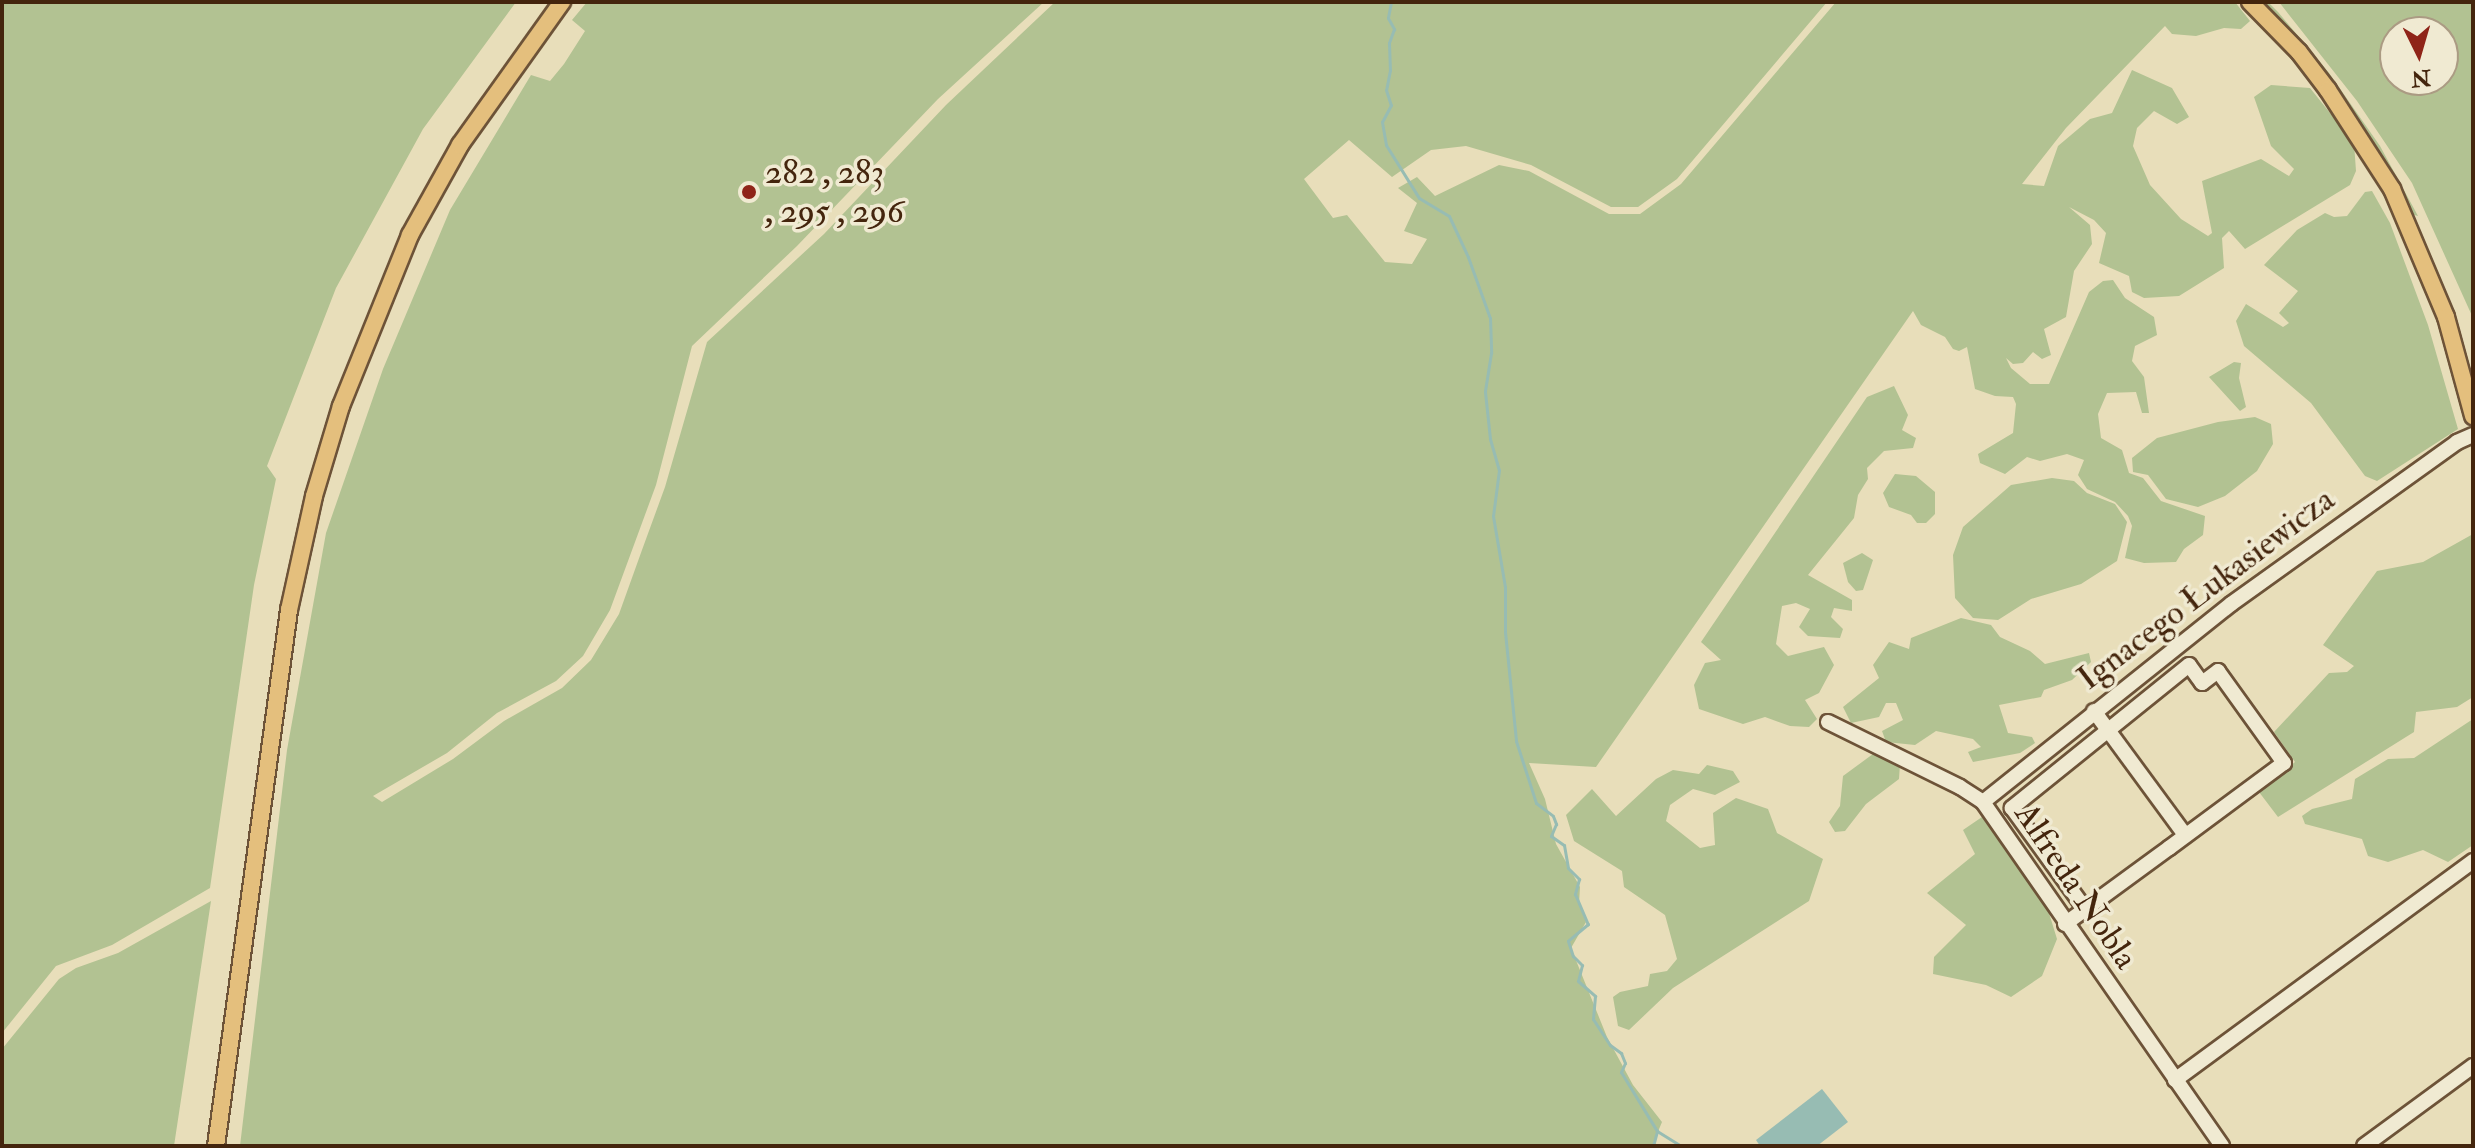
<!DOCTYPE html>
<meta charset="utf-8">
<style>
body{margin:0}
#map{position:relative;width:2475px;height:1148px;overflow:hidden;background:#e8deba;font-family:"IM FELL Double Pica",serif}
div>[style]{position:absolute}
.green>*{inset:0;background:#b2c292}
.water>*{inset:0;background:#97bcb3}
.stream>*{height:3px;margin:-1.5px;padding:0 1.5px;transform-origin:1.5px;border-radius:1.5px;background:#97bcb3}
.roads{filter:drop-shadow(2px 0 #6d5338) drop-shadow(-2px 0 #6d5338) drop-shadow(0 2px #6d5338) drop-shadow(0 -2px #6d5338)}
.minor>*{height:14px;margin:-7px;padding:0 7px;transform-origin:7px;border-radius:7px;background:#f0ead2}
.major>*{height:16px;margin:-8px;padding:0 8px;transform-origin:8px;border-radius:8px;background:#e4bf7d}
.dots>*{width:22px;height:22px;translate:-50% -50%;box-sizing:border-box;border:4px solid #f0ead2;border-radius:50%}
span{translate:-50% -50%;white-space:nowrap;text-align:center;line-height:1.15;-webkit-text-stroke:7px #f0ead2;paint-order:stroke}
.poi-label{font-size:34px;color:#44250d}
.left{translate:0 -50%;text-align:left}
.street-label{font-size:34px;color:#44250d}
.frame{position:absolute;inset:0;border:4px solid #44250d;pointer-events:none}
.north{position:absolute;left:2379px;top:16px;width:80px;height:80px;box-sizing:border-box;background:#f0ead2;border:2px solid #ab9b83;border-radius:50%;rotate:175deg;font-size:22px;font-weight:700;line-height:32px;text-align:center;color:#44250d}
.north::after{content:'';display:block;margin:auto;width:28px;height:36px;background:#8f2418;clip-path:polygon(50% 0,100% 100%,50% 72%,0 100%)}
</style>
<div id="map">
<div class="green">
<i style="clip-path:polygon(2px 2px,516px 2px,423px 129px,336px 288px,267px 466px,276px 479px,254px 585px,210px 888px,112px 945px,56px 966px,2px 1033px)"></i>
<i style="clip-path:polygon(587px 2px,1044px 2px,938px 99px,797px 246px,692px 346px,656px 485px,610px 610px,583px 656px,556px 681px,497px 713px,447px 753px,373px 796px,382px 802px,453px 759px,504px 721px,562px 688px,591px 660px,619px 614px,642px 550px,665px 487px,707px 342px,824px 234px,946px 105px,1055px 2px,1827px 2px,1677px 179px,1638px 207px,1611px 207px,1531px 165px,1466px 146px,1431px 150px,1392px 177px,1349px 140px,1304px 179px,1333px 218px,1347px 215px,1385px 262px,1412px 264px,1427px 239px,1404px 231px,1417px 203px,1398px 188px,1417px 177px,1435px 196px,1499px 165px,1529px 171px,1609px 214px,1640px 214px,1681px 184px,1836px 2px,2235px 2px,2250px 21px,2241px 29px,2224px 28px,2196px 36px,2172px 34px,2165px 26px,2066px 128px,2022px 184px,2044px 186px,2058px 146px,2090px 119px,2112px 113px,2132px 70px,2172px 88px,2189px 117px,2177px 124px,2154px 111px,2137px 128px,2133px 146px,2150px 185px,2181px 219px,2208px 236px,2212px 233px,2202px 181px,2261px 159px,2289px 176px,2294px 169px,2271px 146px,2254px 97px,2271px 85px,2310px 88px,2354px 143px,2356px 171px,2350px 185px,2245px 249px,2229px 231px,2222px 238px,2224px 268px,2179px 296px,2144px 298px,2132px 292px,2129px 276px,2099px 263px,2106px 233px,2094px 220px,2069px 207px,2090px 225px,2092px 244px,2074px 271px,2066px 317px,2044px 329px,2051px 355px,2042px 359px,2033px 352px,2023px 363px,2013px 364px,2006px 358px,2011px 368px,2030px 384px,2049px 384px,2089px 292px,2103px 281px,2113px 280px,2125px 298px,2154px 317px,2157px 335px,2135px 346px,2132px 361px,2144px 377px,2149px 413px,2142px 413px,2136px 392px,2107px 393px,2098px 414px,2101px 438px,2122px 450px,2129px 473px,2143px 478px,2161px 501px,2205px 516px,2203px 535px,2184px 549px,2176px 562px,2144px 563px,2125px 558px,2132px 526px,2128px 516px,2115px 502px,2087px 489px,2078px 475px,2084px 460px,2067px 454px,2040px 461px,2027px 457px,2005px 474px,1980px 463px,1978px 454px,2013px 433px,2016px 404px,2013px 397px,1995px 396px,1975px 389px,1967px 347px,1959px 351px,1953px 349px,1945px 337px,1921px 325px,1913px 311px,1596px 767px,1529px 763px,1545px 799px,1556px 844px,1580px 887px,1579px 904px,1586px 922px,1571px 948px,1607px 1037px,1633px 1085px,1662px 1122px,1652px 1146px,240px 1146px,287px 750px,326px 533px,383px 369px,450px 210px,531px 75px,550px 81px,564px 64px,585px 31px,572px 20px)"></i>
<i style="clip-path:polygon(2258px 2px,2268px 2px,2278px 12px,2329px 73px,2380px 146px,2418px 216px,2411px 214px,2401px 194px)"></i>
<i style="clip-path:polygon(evenodd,2279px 2px,2473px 2px,2473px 318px,2412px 183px,2357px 101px,2279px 2px,2395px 32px,2443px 32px,2443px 80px,2395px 80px,2395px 32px)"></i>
<i style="clip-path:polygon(2372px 191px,2390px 223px,2428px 325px,2458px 429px,2377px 481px,2365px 476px,2311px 403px,2244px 346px,2236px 321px,2246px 304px,2283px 327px,2289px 323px,2279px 313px,2298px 291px,2264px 265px,2297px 230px,2325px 213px,2334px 217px,2347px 216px,2365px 192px)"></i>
<i style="clip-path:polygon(2234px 362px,2241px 363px,2239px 378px,2246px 407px,2240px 411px,2209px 377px)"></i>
<i style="clip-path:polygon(1894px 386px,1908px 415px,1902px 430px,1916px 438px,1913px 448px,1884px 451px,1867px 468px,1868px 479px,1858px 495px,1854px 518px,1808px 575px,1852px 600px,1852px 611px,1834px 608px,1831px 617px,1843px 629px,1840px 638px,1808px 636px,1799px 627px,1810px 609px,1796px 603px,1782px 606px,1776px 644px,1788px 656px,1824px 647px,1834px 665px,1819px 693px,1805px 700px,1817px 719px,1809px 727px,1790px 726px,1765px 717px,1743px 724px,1699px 709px,1694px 685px,1705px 663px,1721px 660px,1701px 642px,1867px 397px)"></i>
<i style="clip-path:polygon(2255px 417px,2271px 424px,2273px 444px,2257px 471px,2225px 496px,2198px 507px,2166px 499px,2148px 475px,2133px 472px,2132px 458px,2157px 438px,2218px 422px)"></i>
<i style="clip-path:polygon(1895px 474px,1916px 476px,1935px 492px,1935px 514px,1926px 523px,1917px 523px,1911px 515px,1889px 507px,1883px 493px)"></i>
<i style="clip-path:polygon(2052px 478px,2074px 481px,2087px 493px,2115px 504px,2127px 522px,2117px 561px,2081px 584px,2031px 599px,1998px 620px,1973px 618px,1955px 598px,1953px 555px,1963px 527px,2011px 485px)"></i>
<i style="clip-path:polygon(2473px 534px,2473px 697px,2457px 707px,2416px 712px,2414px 732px,2278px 817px,2259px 792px,2295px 762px,2274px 732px,2329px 673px,2347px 672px,2354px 666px,2323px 645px,2377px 571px,2423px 562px)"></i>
<i style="clip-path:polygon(1862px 553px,1873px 560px,1863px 590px,1856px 591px,1848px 582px,1843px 563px)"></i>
<i style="clip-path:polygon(1961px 618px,1991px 625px,2000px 637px,2030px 651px,2045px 664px,2089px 653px,2091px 662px,2072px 680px,2044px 690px,2041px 697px,1999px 705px,2008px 733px,2032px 737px,2035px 743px,2020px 753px,1973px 762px,1968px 752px,1981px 747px,1973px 739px,1936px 731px,1915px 745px,1886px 742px,1882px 731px,1903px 720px,1896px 703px,1886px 703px,1879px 717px,1851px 723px,1843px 707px,1879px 678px,1873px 665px,1889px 642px,1909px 649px,1911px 638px)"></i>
<i style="clip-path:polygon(2473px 719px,2473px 845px,2448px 862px,2423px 850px,2388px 862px,2368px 856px,2362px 839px,2305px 824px,2302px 816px,2312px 809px,2352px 799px,2355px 779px,2388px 759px,2414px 758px)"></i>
<i style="clip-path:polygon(1873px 754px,1900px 764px,1899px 779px,1866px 804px,1845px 831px,1835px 832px,1829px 822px,1840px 806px,1843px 776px)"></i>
<i style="clip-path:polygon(1707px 765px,1733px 771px,1740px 782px,1715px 795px,1693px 789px,1670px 805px,1666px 821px,1700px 848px,1715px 845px,1713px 813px,1736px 798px,1768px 809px,1777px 833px,1823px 859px,1809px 901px,1673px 988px,1629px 1030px,1618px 1026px,1613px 997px,1620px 992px,1648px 986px,1650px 974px,1667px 971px,1677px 959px,1665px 915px,1624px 887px,1622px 871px,1574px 841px,1566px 815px,1592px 789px,1616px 816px,1656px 779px,1673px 770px,1699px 774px)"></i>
<i style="clip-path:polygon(1982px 817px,2049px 913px,2057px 939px,2042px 976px,2011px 997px,1986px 985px,1933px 974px,1934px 957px,1966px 925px,1927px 893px,1975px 854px,1963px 830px)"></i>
<i style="clip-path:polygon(211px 901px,174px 1146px,2px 1146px,2px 1049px,59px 979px,76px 968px,118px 953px)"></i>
</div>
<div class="water">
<i style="clip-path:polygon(1822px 1089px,1848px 1122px,1817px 1146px,1760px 1146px,1756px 1140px)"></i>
</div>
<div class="stream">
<i style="left:1391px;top:2px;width:16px;rotate:101deg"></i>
<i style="left:1388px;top:18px;width:13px;rotate:61deg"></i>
<i style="left:1394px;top:29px;width:15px;rotate:110deg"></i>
<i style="left:1389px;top:43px;width:27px;rotate:88deg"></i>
<i style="left:1390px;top:70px;width:20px;rotate:101deg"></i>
<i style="left:1386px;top:90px;width:16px;rotate:72deg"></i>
<i style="left:1391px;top:105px;width:19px;rotate:118deg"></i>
<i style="left:1382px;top:122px;width:23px;rotate:80deg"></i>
<i style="left:1386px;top:145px;width:62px;rotate:58.1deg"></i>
<i style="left:1419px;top:198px;width:35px;rotate:31deg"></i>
<i style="left:1449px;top:216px;width:45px;rotate:65.1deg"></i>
<i style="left:1468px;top:257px;width:65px;rotate:70.2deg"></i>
<i style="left:1490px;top:318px;width:35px;rotate:88deg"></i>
<i style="left:1491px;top:353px;width:39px;rotate:99deg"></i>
<i style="left:1485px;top:392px;width:47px;rotate:83.9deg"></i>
<i style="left:1490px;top:439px;width:32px;rotate:74deg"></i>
<i style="left:1499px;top:470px;width:46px;rotate:97.4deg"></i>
<i style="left:1493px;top:516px;width:72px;rotate:80.4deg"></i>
<i style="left:1505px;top:587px;width:45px;rotate:90deg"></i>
<i style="left:1505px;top:632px;width:110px;rotate:84.2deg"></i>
<i style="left:1516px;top:741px;width:65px;rotate:72.1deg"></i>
<i style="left:1536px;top:803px;width:21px;rotate:37deg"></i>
<i style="left:1553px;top:816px;width:9px;rotate:69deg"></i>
<i style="left:1556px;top:824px;width:13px;rotate:113deg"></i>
<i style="left:1551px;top:836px;width:16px;rotate:35deg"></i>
<i style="left:1564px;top:845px;width:23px;rotate:80deg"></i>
<i style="left:1568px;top:868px;width:16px;rotate:45deg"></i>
<i style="left:1579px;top:879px;width:16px;rotate:105deg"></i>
<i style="left:1575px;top:894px;width:33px;rotate:67deg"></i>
<i style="left:1588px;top:924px;width:26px;rotate:140deg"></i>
<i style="left:1568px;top:941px;width:16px;rotate:72deg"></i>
<i style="left:1573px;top:956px;width:13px;rotate:45deg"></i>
<i style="left:1582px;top:965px;width:16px;rotate:104deg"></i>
<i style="left:1578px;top:981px;width:23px;rotate:41deg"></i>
<i style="left:1595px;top:996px;width:23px;rotate:95deg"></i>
<i style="left:1593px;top:1019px;width:31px;rotate:57deg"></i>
<i style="left:1610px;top:1045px;width:14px;rotate:36deg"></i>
<i style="left:1621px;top:1053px;width:11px;rotate:68deg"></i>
<i style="left:1625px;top:1063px;width:10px;rotate:114deg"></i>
<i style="left:1621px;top:1072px;width:69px;rotate:58.6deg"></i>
<i style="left:1657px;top:1131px;width:28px;rotate:32deg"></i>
<i style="left:1653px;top:1146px;width:16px;rotate:-75deg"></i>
</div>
<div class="roads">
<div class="minor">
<i style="left:2094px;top:711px;width:154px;rotate:53.7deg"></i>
<i style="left:1828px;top:722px;width:147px;rotate:26.2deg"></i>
<i style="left:1960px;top:787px;width:27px;rotate:33deg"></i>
<i style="left:1983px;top:802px;width:419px;rotate:55.2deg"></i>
<i style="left:1983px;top:802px;width:317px;rotate:-38.6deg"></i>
<i style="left:2231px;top:604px;width:278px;rotate:-35.6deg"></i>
<i style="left:2457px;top:442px;width:17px;rotate:-24deg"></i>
<i style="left:2065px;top:924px;width:129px;rotate:-36.2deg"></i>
<i style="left:2169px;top:848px;width:143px;rotate:-36.5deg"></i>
<i style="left:2284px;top:763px;width:113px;rotate:-125.7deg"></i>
<i style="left:2218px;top:671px;width:20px;rotate:143deg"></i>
<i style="left:2202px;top:683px;width:22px;rotate:-126deg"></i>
<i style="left:2189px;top:665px;width:228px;rotate:141.1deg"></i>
<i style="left:2012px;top:808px;width:125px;rotate:54.1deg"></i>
<i style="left:2175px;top:1080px;width:370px;rotate:-36.3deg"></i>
<i style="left:2364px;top:1146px;width:135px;rotate:-36.3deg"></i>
</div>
<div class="major">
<i style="left:2250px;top:2px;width:70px;rotate:45.6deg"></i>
<i style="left:2299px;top:52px;width:48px;rotate:52.7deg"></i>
<i style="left:2328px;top:90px;width:118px;rotate:57.1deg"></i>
<i style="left:2392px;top:189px;width:139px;rotate:67.1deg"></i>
<i style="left:2446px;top:317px;width:103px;rotate:74.7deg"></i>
<i style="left:216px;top:1146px;width:541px;rotate:-82.24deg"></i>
<i style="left:289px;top:610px;width:117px;rotate:-77.6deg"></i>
<i style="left:314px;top:496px;width:94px;rotate:-73.3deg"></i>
<i style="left:341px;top:406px;width:184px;rotate:-68deg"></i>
<i style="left:410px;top:235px;width:103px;rotate:-60.9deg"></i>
<i style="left:460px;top:145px;width:176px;rotate:-54.5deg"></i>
</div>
</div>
<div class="dots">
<i style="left:749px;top:192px;background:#8f2418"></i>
</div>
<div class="poi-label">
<span class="left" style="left:765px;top:192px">282 , 283<br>, 295 , 296</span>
</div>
<div class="street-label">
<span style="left:2206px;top:589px;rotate:-37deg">Ignacego Łukasiewicza</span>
<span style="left:2076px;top:886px;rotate:56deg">Alfreda Nobla</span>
</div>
<div class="frame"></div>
<div class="north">N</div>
</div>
